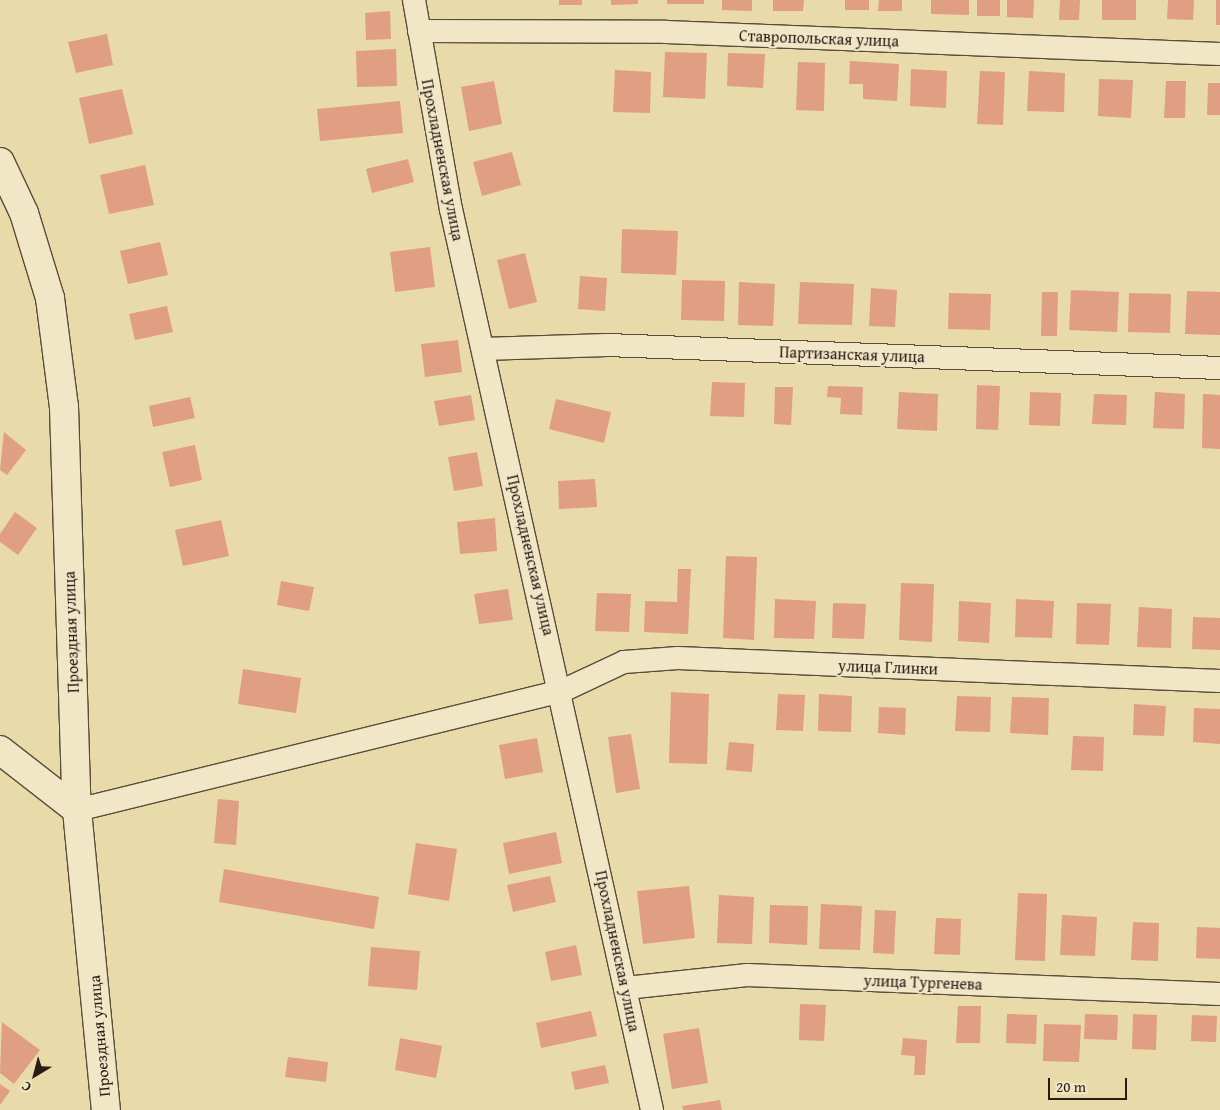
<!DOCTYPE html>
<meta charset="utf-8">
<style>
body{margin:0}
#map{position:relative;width:1220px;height:1110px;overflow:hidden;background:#e9daa9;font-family:"Gentium Book Plus",serif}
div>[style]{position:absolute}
.building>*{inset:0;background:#e09e83}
.roads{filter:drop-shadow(1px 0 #584c3a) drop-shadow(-1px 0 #584c3a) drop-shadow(0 1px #584c3a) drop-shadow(0 -1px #584c3a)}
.minor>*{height:22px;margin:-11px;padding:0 11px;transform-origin:11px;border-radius:11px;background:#f1e7c7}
.tertiary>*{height:28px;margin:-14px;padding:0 14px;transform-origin:14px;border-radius:14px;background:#f1e7c7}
.secondary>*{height:28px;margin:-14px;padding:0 14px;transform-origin:14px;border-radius:14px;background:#f1e7c7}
span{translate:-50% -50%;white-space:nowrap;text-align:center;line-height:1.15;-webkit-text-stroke:4px #f1e7c7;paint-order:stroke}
.street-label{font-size:16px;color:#281c15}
.north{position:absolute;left:10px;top:1050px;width:50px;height:50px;-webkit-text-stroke:4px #f1e7c7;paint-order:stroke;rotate:217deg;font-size:14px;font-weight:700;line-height:20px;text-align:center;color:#281c15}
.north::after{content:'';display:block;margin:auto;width:18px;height:22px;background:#281c15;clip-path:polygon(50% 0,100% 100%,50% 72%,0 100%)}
.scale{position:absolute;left:1048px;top:1078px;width:79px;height:22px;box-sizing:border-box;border:2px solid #281c15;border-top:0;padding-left:6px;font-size:15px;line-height:18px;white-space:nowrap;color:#281c15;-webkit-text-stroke:4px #f1e7c7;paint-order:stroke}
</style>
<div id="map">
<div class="building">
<i style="clip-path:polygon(559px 0,582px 0,582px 5px,559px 5px)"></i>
<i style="clip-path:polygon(611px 0,638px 0,638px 4px,611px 5px)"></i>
<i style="clip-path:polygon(667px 0,704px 0,704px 4px,667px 4px)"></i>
<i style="clip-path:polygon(722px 0,752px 0,752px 11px,722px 10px)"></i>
<i style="clip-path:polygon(773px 0,804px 0,803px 11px,773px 11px)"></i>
<i style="clip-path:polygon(845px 0,869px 0,869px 10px,845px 10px)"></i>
<i style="clip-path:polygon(879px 0,902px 0,902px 11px,878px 11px)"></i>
<i style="clip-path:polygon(931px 0,969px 0,969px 15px,931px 14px)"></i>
<i style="clip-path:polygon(977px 0,1000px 0,1000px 16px,977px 16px)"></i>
<i style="clip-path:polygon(1007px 0,1034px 0,1033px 18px,1007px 17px)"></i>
<i style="clip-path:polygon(1060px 0,1080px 0,1079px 20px,1059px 20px)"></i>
<i style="clip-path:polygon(1102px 0,1136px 0,1136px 20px,1102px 20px)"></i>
<i style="clip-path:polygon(1168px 0,1194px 0,1193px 20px,1167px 19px)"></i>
<i style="clip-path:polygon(1216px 0,1220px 0,1220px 25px,1216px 25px)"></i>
<i style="clip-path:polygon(390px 11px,391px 39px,366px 40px,365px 13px)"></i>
<i style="clip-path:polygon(107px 34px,113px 65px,76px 73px,68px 42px)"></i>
<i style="clip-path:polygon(396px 49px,397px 86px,357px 87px,356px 51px)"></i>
<i style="clip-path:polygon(665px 52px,707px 53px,705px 99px,663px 97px)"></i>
<i style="clip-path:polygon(728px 53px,765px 54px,763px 88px,727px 86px)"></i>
<i style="clip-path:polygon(850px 61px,899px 64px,897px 101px,863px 99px,863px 84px,849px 84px)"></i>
<i style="clip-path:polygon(798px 62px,825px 63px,824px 111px,796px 110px)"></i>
<i style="clip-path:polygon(911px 69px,947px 71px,946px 108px,910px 106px)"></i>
<i style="clip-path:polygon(615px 70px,651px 72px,650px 113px,613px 112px)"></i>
<i style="clip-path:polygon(980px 71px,1005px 72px,1003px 125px,977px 124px)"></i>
<i style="clip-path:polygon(1029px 71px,1065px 73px,1064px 112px,1027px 111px)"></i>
<i style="clip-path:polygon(1099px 79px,1133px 80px,1131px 118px,1098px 116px)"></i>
<i style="clip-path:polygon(494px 81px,502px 124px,469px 131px,461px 87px)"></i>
<i style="clip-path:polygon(1166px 81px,1186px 81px,1185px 118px,1164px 118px)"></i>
<i style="clip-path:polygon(1208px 83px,1220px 83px,1220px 115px,1207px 115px)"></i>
<i style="clip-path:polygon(122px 89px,133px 134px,89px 144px,79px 98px)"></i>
<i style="clip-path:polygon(400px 101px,403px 133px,320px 141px,317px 109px)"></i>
<i style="clip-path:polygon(512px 152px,521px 185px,482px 196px,473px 162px)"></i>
<i style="clip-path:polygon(408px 159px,414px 182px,372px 193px,366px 169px)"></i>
<i style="clip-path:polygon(145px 165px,154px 205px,109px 214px,100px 175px)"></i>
<i style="clip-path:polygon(622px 229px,678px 231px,676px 275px,621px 273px)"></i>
<i style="clip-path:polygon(160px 242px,168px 275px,128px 284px,120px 251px)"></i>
<i style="clip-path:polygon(430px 247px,435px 287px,395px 292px,390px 252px)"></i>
<i style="clip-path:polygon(525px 253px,537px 302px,509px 309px,497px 260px)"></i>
<i style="clip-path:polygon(580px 276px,607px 278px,605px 311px,578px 309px)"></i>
<i style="clip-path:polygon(682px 280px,725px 281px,724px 321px,681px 320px)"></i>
<i style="clip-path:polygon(739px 282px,775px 284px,773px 326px,738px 325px)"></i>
<i style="clip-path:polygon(800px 282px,854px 284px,852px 325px,798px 324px)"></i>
<i style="clip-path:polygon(871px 288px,897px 290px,895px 327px,869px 326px)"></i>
<i style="clip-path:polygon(1071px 290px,1119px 292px,1117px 332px,1069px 330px)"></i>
<i style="clip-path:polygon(1187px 291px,1220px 292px,1220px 335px,1185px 334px)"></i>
<i style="clip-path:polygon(1042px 292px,1058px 292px,1057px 336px,1041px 336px)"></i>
<i style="clip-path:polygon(949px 293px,991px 294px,990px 330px,948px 329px)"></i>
<i style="clip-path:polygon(1129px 293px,1171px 294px,1170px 333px,1128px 332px)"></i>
<i style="clip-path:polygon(167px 306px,173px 332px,135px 340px,129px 314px)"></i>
<i style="clip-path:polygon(458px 340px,462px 372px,425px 377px,421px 344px)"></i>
<i style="clip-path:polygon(712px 382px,745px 383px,744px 417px,710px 416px)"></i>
<i style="clip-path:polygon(977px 385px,1000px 386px,998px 430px,976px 429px)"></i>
<i style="clip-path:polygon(828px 386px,863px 387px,862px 415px,840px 414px,841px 398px,827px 397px)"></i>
<i style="clip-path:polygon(775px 387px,793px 387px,791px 425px,774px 424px)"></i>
<i style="clip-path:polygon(899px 392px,938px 394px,937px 431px,897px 429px)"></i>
<i style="clip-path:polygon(1030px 392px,1061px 393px,1060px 426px,1029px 425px)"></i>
<i style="clip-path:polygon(1155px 392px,1185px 394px,1184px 429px,1153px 428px)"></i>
<i style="clip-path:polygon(1094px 394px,1127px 395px,1126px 425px,1092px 424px)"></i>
<i style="clip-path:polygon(1203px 394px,1220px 395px,1220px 449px,1202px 448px)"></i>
<i style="clip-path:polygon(471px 395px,475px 420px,439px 426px,434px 401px)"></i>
<i style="clip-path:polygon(190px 397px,195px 418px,153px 427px,149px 406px)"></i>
<i style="clip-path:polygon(556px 399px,611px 412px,604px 443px,549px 429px)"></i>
<i style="clip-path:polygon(4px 432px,26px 450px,7px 475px,0 470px)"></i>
<i style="clip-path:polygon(195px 445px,202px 480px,170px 487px,162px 452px)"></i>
<i style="clip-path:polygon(477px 452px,483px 486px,454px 491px,448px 457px)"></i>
<i style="clip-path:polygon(595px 479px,597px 507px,559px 509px,558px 481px)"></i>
<i style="clip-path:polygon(15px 512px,37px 528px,18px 555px,0 542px,0 534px)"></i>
<i style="clip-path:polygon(495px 518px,497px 551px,460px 554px,457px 522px)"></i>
<i style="clip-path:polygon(221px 520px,229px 556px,183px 566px,175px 530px)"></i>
<i style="clip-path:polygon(726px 556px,757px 557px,754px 640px,723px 638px)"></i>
<i style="clip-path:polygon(678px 569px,691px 569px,688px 634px,644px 632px,645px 601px,677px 602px)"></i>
<i style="clip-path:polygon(281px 581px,314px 587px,309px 611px,277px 605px)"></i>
<i style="clip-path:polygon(901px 583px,934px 584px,932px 642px,899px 640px)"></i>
<i style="clip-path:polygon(508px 589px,513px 620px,479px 624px,474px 594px)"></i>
<i style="clip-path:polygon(597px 593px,631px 594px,629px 632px,595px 631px)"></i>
<i style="clip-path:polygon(775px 599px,816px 601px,814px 639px,774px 638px)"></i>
<i style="clip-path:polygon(1016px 599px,1054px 601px,1052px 638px,1015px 637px)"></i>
<i style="clip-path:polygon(959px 601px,991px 603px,989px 643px,958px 641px)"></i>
<i style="clip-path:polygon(833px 603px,866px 604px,864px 639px,832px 638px)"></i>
<i style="clip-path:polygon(1077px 603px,1111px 604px,1109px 645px,1076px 644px)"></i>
<i style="clip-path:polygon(1139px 607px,1172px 609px,1171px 648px,1137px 647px)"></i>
<i style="clip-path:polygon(1193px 617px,1220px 618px,1220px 650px,1192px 649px)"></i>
<i style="clip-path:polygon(243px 669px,301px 678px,296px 713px,238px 704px)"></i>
<i style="clip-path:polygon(671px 692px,709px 694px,707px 764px,669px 763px)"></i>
<i style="clip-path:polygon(778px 694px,805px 695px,803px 731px,776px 730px)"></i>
<i style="clip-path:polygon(819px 694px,852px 696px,851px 732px,818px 731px)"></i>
<i style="clip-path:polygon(957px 696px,991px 697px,990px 732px,955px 731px)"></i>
<i style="clip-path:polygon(1012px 697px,1049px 698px,1048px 735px,1010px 733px)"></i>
<i style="clip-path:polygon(1134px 704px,1166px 706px,1164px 736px,1133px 735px)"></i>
<i style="clip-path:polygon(879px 707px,906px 708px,905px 735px,878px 733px)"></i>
<i style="clip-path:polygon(1194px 708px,1220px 709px,1220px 744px,1193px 742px)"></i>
<i style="clip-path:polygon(631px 734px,640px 789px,616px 793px,608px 737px)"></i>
<i style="clip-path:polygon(1073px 736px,1104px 737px,1103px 771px,1071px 770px)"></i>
<i style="clip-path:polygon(537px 738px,543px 772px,505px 779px,499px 745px)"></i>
<i style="clip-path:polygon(729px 742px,754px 744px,752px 772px,726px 770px)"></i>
<i style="clip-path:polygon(218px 799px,239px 801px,236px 845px,214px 843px)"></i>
<i style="clip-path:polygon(556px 832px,562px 863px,509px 874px,503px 843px)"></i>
<i style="clip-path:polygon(416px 843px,457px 849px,449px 901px,408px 894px)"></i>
<i style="clip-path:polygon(224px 869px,379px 897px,374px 929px,219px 902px)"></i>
<i style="clip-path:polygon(550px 876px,556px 902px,513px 912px,507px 885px)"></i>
<i style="clip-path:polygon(689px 886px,695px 938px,643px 944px,637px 891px)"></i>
<i style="clip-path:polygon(1018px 893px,1047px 894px,1045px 961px,1015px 960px)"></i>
<i style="clip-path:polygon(719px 895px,754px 897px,752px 944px,717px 943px)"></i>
<i style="clip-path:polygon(821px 904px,862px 906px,860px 950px,819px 949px)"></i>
<i style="clip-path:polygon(770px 905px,808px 906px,807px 945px,769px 943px)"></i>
<i style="clip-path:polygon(875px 910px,896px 911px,894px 954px,873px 953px)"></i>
<i style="clip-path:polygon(1062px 915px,1097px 917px,1095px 956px,1060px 955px)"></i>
<i style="clip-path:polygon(936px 918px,961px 919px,960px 955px,934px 954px)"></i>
<i style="clip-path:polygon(1133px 922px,1159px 923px,1158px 961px,1131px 960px)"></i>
<i style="clip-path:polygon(1197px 927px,1220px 928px,1220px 959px,1196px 958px)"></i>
<i style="clip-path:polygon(576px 945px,582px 975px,551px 981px,545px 952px)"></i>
<i style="clip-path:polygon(371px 947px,420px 951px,417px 990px,368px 986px)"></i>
<i style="clip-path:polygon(800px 1004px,826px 1005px,824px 1041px,799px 1040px)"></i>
<i style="clip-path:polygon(958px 1006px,981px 1006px,980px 1043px,956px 1043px)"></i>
<i style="clip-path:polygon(591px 1011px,597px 1036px,541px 1048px,536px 1023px)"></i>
<i style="clip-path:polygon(1007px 1014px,1037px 1015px,1036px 1044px,1006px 1043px)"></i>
<i style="clip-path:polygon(1085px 1014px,1118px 1015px,1117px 1040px,1084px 1039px)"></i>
<i style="clip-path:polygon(1133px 1014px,1157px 1015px,1156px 1050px,1132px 1049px)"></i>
<i style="clip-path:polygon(1192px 1015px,1217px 1016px,1216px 1042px,1191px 1041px)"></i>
<i style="clip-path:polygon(2px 1022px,40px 1050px,14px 1084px,0 1073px)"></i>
<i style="clip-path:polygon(1044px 1024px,1081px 1025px,1079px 1062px,1043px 1061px)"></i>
<i style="clip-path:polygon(699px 1028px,708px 1083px,672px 1089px,663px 1034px)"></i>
<i style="clip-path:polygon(400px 1038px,442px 1046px,436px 1078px,395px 1070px)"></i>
<i style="clip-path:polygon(903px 1038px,927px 1040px,925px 1075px,914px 1075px,915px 1056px,901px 1055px)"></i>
<i style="clip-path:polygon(288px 1057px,328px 1062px,326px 1082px,285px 1077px)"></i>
<i style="clip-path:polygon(605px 1065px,609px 1083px,575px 1090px,571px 1072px)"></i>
<i style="clip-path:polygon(0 1084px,10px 1091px,0 1105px)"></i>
<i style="clip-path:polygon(720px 1100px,722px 1110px,683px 1110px,682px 1106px)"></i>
</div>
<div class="roads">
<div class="minor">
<i style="left:414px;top:0;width:212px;rotate:80deg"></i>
<i style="left:451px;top:209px;width:923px;rotate:77.42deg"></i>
<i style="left:419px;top:31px;width:247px;rotate:0.2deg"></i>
<i style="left:666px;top:32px;width:554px;rotate:2.27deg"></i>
<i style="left:483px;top:349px;width:124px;rotate:-1.8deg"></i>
<i style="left:607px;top:345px;width:613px;rotate:2.15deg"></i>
<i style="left:77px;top:810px;width:499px;rotate:-13.8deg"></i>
<i style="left:562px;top:691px;width:68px;rotate:-25.1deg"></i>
<i style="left:624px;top:662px;width:54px;rotate:-4.2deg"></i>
<i style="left:678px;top:658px;width:542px;rotate:2.43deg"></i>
<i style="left:626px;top:988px;width:122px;rotate:-6.1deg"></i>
<i style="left:747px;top:975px;width:473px;rotate:2.3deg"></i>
</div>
<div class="tertiary">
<i style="left:0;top:750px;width:98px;rotate:37.9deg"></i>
</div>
<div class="secondary">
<i style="left:0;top:162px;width:56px;rotate:64.8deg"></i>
<i style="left:24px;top:213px;width:89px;rotate:73deg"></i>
<i style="left:50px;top:298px;width:110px;rotate:82.7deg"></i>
<i style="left:64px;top:407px;width:403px;rotate:88.2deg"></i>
<i style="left:77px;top:810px;width:301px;rotate:84.5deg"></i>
</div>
</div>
<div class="street-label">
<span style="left:819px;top:38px;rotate:2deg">Ставропольская улица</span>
<span style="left:443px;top:160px;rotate:79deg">Прохладненская улица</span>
<span style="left:852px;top:354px;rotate:2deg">Партизанская улица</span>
<span style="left:531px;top:555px;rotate:77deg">Прохладненская улица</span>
<span style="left:71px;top:632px;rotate:-92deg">Проездная улица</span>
<span style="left:888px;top:667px;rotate:2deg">улица Глинки</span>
<span style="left:618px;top:951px;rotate:78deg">Прохладненская улица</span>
<span style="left:923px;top:982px;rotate:2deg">улица Тургенева</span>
<span style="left:99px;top:1036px;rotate:-95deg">Проездная улица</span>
</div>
<div class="north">С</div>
<div class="scale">20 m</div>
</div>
